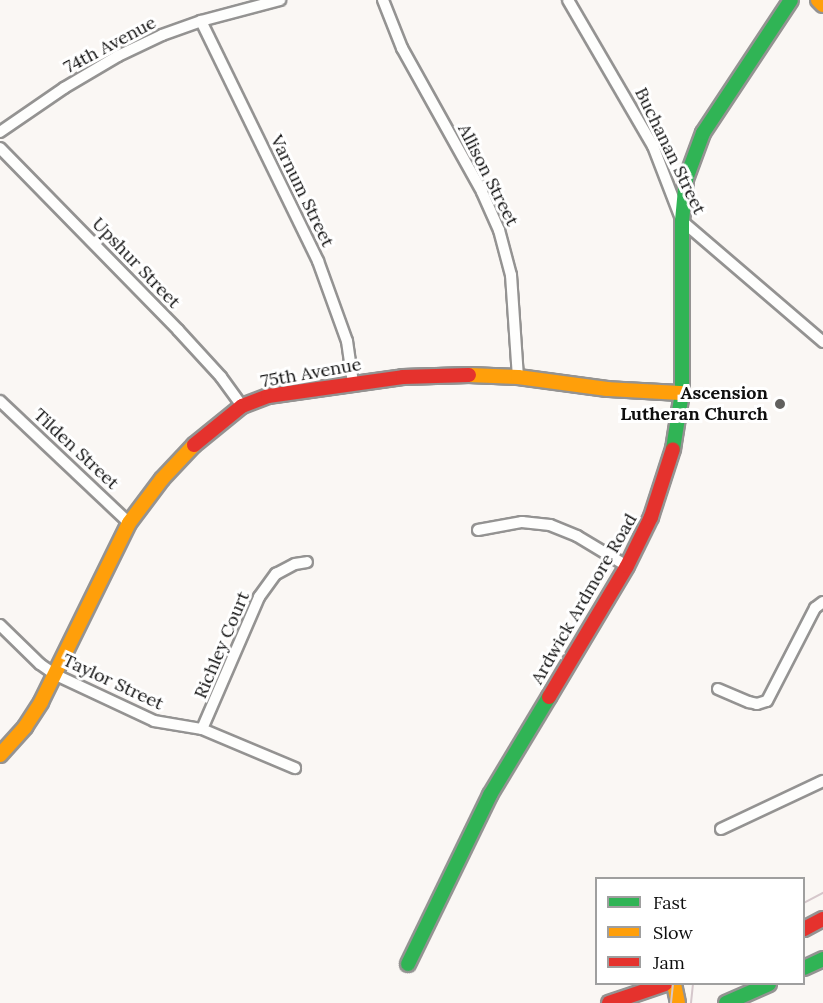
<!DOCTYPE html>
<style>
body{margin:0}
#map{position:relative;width:823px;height:1003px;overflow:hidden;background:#faf7f4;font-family:Lora,serif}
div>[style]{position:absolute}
.roads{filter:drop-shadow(2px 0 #949392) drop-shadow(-2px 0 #949392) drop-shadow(0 2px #949392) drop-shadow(0 -2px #949392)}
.street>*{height:10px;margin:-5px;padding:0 5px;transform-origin:5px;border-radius:5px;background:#fefefd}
.fast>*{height:14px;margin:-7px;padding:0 7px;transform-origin:7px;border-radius:7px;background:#30b455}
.slow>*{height:14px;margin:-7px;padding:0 7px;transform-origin:7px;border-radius:7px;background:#ff9f0a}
.jam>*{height:14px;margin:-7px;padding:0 7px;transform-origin:7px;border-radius:7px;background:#e5322d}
.tram>*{height:1.5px;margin:-0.75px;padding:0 0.75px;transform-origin:0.75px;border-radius:0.75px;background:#d5c7cb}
.dots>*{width:16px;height:16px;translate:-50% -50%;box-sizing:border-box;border:3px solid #fff;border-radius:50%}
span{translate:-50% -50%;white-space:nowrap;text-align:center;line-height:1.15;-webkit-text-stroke:6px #fff;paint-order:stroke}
.street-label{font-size:18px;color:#0e0e0e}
.poi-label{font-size:18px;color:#0e0e0e;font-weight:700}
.right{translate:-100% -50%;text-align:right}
.legend{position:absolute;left:595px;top:877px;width:210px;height:108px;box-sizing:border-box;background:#fff;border:2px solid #9f9f9f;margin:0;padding:8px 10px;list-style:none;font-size:18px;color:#0e0e0e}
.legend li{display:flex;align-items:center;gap:12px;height:30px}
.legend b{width:30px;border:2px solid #9f9f9f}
</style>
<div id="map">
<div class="roads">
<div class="street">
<i style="left:383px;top:0;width:52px;rotate:68.4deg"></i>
<i style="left:402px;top:48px;width:165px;rotate:60.9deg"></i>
<i style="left:482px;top:192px;width:42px;rotate:65.9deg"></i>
<i style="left:499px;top:230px;width:47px;rotate:75.1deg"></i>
<i style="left:511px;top:275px;width:102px;rotate:86.1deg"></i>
<i style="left:568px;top:0;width:169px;rotate:59.8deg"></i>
<i style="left:653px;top:146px;width:80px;rotate:68.9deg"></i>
<i style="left:682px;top:221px;width:186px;rotate:40.6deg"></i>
<i style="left:201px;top:21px;width:267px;rotate:64deg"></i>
<i style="left:318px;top:261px;width:85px;rotate:70.1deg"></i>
<i style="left:347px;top:341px;width:42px;rotate:81.9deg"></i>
<i style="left:0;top:132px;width:78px;rotate:-34.5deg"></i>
<i style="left:64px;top:88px;width:63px;rotate:-30.7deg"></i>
<i style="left:118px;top:56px;width:49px;rotate:-25.5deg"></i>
<i style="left:162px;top:35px;width:41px;rotate:-19.7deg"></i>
<i style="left:201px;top:21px;width:82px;rotate:-14.9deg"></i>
<i style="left:0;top:148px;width:255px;rotate:45.6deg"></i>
<i style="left:178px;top:330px;width:64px;rotate:47.5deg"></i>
<i style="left:221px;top:377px;width:36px;rotate:54deg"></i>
<i style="left:0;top:401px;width:178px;rotate:43.4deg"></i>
<i style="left:478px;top:530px;width:45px;rotate:-10.3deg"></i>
<i style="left:522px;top:522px;width:28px;rotate:6deg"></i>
<i style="left:550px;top:525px;width:29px;rotate:22deg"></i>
<i style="left:577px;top:536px;width:58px;rotate:31deg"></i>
<i style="left:0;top:625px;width:56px;rotate:44.3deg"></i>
<i style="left:40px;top:664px;width:19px;rotate:35deg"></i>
<i style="left:56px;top:675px;width:108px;rotate:25.1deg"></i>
<i style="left:154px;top:721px;width:49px;rotate:9.5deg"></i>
<i style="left:202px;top:729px;width:101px;rotate:22.8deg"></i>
<i style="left:718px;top:689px;width:34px;rotate:23deg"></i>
<i style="left:749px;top:702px;width:8px;rotate:14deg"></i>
<i style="left:757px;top:704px;width:10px;rotate:-17deg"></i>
<i style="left:767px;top:701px;width:105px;rotate:-62.7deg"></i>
<i style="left:815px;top:608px;width:10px;rotate:-37deg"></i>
<i style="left:202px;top:729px;width:144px;rotate:-66.6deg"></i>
<i style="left:259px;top:597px;width:29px;rotate:-54deg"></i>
<i style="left:276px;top:574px;width:21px;rotate:-28deg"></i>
<i style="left:295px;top:564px;width:12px;rotate:-9deg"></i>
<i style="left:721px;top:829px;width:113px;rotate:-25.2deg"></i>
</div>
<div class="fast">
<i style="left:673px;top:449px;width:57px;rotate:-80.9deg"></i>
<i style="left:682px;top:393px;width:172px;rotate:-90deg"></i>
<i style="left:682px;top:221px;width:42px;rotate:-84.6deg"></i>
<i style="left:686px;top:179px;width:49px;rotate:-69.7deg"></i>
<i style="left:703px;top:133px;width:159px;rotate:-56.5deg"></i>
<i style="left:408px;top:964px;width:188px;rotate:-64.1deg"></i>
<i style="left:490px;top:795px;width:114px;rotate:-59deg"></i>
<i style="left:804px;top:968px;width:21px;rotate:-25deg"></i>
<i style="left:726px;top:1003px;width:47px;rotate:-23.8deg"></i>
</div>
<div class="slow">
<i style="left:818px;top:0;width:7px;rotate:45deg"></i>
<i style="left:469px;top:375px;width:49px;rotate:2.3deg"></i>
<i style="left:518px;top:377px;width:90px;rotate:7.7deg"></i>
<i style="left:607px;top:389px;width:75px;rotate:3.1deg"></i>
<i style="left:0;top:755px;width:38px;rotate:-48deg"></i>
<i style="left:25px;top:727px;width:30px;rotate:-57deg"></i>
<i style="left:41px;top:702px;width:199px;rotate:-63.8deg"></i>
<i style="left:129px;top:523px;width:55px;rotate:-53.1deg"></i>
<i style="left:162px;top:479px;width:47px;rotate:-46.7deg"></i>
<i style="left:674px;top:984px;width:19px;rotate:78deg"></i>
</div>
<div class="jam">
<i style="left:194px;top:445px;width:62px;rotate:-39.1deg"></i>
<i style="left:242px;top:406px;width:28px;rotate:-21deg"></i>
<i style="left:268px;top:396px;width:136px;rotate:-8deg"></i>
<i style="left:403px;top:377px;width:66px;rotate:-1.7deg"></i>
<i style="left:549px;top:697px;width:152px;rotate:-59.2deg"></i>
<i style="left:627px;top:566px;width:55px;rotate:-63.9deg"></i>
<i style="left:651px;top:517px;width:71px;rotate:-72.1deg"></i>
<i style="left:804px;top:929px;width:21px;rotate:-28deg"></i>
<i style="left:609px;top:1003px;width:59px;rotate:-18.7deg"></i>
</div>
</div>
<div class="tram">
<i style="left:804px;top:903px;width:21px;rotate:-28deg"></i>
<i style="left:671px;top:1003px;width:19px;rotate:-84deg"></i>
<i style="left:691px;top:1003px;width:19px;rotate:-84deg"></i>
</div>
<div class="dots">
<i style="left:780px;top:404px;background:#61605e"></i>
</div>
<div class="street-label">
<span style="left:110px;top:45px;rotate:-28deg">74th Avenue</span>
<span style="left:670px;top:151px;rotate:64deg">Buchanan Street</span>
<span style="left:488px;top:175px;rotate:63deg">Allison Street</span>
<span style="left:302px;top:191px;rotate:64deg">Varnum Street</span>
<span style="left:136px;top:263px;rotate:46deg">Upshur Street</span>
<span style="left:311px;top:373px;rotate:-10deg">75th Avenue</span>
<span style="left:76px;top:449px;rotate:43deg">Tilden Street</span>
<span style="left:584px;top:599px;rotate:-60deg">Ardwick Ardmore Road</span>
<span style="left:222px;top:645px;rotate:-67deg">Richley Court</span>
<span style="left:113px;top:682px;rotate:25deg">Taylor Street</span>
</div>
<div class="poi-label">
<span class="right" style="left:768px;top:404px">Ascension<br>Lutheran Church</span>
</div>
<ul class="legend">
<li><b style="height:8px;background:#30b455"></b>Fast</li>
<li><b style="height:8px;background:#ff9f0a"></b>Slow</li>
<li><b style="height:8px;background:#e5322d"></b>Jam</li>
</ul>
</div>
